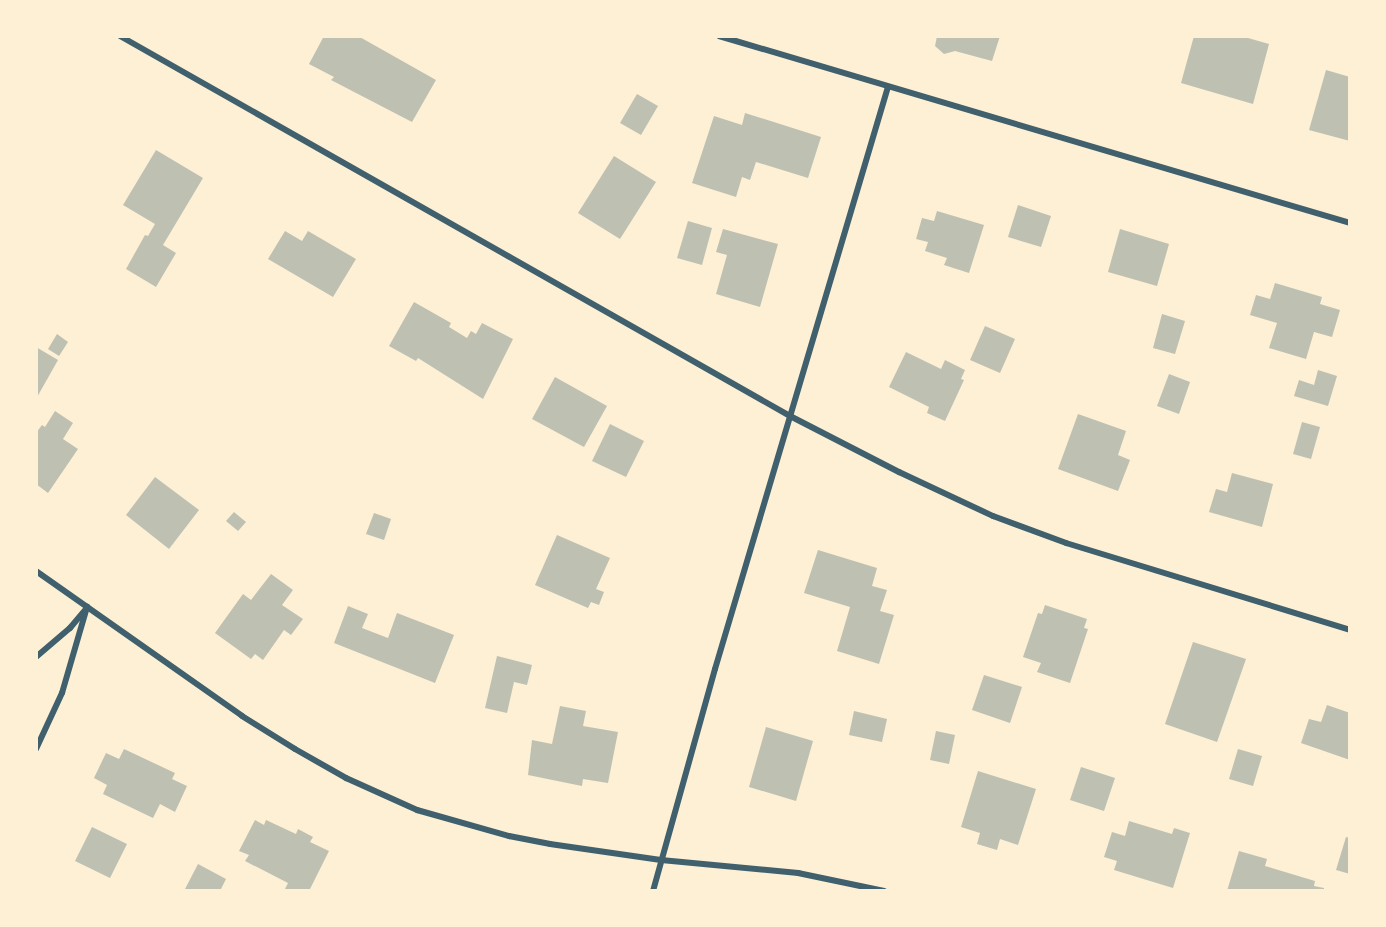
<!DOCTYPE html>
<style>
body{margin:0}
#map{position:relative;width:1386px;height:927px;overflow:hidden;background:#fdf0d5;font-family:"IBM Plex Serif",serif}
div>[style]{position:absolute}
.building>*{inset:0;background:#bec0b2}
.minor>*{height:6px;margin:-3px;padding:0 3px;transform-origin:3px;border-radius:3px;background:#3f606c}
span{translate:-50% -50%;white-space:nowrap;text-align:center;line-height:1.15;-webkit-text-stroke:6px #fdf0d5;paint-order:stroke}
.frame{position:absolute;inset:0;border:38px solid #fdf0d5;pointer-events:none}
</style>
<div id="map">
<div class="building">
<i style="clip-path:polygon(324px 36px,358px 36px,436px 80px,412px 122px,331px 80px,334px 77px,309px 64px)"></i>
<i style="clip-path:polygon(937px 36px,1000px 36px,992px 61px,955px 51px,944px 54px,935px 46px)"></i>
<i style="clip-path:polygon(1194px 36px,1241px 36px,1269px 44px,1253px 104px,1181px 83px)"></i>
<i style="clip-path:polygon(1326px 70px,1350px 77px,1350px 141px,1309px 130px)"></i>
<i style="clip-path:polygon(637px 94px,658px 106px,641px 135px,620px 123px)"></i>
<i style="clip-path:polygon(745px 113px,821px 137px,808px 178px,756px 162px,750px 180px,742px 177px,736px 197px,692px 183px,714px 116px,742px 125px)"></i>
<i style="clip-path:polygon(156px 150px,203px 178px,163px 245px,176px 253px,156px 287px,126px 269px,145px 235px,148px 236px,155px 224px,123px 205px)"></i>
<i style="clip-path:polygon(614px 156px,656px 182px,620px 239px,578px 213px)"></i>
<i style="clip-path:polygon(1018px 205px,1051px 216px,1041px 247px,1008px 237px)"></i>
<i style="clip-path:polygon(937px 211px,984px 225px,969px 273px,944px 265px,947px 258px,925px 251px,928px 242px,916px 239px,922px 218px,934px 221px)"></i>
<i style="clip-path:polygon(688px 221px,712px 228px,702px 265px,677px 258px)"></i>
<i style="clip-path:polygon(723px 229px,778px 244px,760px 307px,716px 294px,727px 255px,716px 252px)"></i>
<i style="clip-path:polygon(1120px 229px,1169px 244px,1157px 286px,1108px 272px)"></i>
<i style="clip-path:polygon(285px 231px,302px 241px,308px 231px,356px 259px,333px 297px,268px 259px)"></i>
<i style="clip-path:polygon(1275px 283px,1322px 297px,1320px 304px,1340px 310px,1332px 337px,1314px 332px,1306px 359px,1269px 348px,1277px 323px,1250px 315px,1256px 295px,1270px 299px)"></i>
<i style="clip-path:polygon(414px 302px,451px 323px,449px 327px,467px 338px,471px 331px,476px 334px,482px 323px,513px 339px,483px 399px,418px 358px,416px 361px,389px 346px)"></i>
<i style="clip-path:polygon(1162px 314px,1185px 321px,1175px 354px,1153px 348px)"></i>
<i style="clip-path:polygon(985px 326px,1015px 339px,1000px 373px,970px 360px)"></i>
<i style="clip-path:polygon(57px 334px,68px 342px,59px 356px,48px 349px)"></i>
<i style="clip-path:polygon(36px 347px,58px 360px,36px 399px)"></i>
<i style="clip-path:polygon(906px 352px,941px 369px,945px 360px,965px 370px,961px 379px,964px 380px,945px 421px,927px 413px,929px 407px,889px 387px)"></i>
<i style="clip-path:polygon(1318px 370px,1337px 376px,1328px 406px,1294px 396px,1299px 380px,1314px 385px)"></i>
<i style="clip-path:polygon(1169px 374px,1190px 382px,1179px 414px,1157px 406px)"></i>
<i style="clip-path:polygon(555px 377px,607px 406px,584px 447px,532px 419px)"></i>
<i style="clip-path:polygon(55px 411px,73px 423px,63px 439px,78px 449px,48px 493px,36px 484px,36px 433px,42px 425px,45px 427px)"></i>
<i style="clip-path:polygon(1078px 414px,1126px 431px,1118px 455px,1130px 460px,1118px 491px,1058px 469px)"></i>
<i style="clip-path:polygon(1302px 422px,1320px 427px,1311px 459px,1293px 454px)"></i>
<i style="clip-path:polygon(610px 424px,644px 441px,626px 477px,592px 461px)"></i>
<i style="clip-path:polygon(1232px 473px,1273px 484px,1262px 527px,1209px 512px,1216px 489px,1227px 492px)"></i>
<i style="clip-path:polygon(155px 477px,199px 510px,169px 549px,126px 515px)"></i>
<i style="clip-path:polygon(234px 512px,246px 522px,238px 531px,226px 521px)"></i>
<i style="clip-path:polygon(374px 513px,391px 519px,384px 540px,366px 534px)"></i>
<i style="clip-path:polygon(557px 535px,610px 558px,596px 589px,604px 592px,599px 605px,591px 602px,588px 608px,535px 585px)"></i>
<i style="clip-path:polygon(818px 550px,877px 568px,872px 586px,887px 590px,880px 611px,894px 615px,879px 664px,837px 651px,850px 607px,804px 593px)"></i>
<i style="clip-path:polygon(271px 574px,293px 590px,282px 605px,303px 619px,291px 635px,284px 630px,263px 660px,255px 654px,251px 659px,215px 633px,243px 594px,251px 600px)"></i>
<i style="clip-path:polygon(1045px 605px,1087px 619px,1084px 628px,1088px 629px,1070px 683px,1037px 672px,1041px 663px,1023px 657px,1038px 613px,1042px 614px)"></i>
<i style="clip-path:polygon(348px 606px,368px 614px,362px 628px,388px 638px,397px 613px,454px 635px,435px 683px,334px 643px)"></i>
<i style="clip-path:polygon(1193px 642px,1246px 659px,1217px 742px,1165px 724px)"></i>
<i style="clip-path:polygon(497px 656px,532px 665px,527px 685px,514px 682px,507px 713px,485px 708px)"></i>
<i style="clip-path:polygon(984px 675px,1022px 687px,1010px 723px,972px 710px)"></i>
<i style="clip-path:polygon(1327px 705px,1350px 713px,1350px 760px,1301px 743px,1309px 719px,1321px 722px)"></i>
<i style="clip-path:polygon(560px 706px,586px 711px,583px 726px,618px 732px,608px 783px,583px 779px,582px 786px,528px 775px,532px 740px,552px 744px)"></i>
<i style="clip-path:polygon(854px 711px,887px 719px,882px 742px,849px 735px)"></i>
<i style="clip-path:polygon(766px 727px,813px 741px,796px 801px,749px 787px)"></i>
<i style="clip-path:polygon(936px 731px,955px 735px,949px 764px,930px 760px)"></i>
<i style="clip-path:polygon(124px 749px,175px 773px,172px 779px,187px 786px,175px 812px,160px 804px,153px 818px,103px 794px,107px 785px,94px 778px,106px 753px,119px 759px)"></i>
<i style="clip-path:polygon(1238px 749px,1262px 756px,1253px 786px,1229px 779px)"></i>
<i style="clip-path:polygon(1081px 767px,1115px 778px,1104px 811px,1070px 800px)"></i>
<i style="clip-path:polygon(978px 771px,1036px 789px,1018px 845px,1000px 839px,997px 850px,977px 844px,980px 833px,961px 827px)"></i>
<i style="clip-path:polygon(255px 820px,264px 825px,266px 820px,296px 834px,298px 829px,313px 837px,310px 842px,329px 851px,309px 891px,284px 891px,288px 883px,245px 861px,249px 855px,239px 851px)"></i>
<i style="clip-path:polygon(1129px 821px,1172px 834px,1174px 828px,1190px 833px,1173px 888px,1114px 870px,1117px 861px,1104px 857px,1112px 832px,1125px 836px)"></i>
<i style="clip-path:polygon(92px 827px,127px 844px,110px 878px,75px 861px)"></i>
<i style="clip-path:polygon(1346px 837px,1350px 838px,1350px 874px,1336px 870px)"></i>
<i style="clip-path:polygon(1239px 851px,1267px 859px,1265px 866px,1315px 881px,1314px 886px,1324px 888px,1324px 891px,1227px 891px)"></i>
<i style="clip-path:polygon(198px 864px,226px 879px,220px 891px,184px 891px)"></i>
</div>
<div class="minor">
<i style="left:120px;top:36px;width:770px;rotate:29.56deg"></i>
<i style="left:790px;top:416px;width:123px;rotate:27.2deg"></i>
<i style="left:899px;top:472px;width:104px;rotate:25.1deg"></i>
<i style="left:993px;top:516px;width:78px;rotate:20.3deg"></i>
<i style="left:1066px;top:543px;width:297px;rotate:17deg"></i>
<i style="left:719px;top:36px;width:658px;rotate:16.51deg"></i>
<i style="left:36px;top:571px;width:252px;rotate:35.1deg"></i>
<i style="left:242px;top:716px;width:62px;rotate:31.9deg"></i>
<i style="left:295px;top:749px;width:59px;rotate:29.6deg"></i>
<i style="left:346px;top:778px;width:78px;rotate:24.3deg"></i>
<i style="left:417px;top:810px;width:96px;rotate:15.8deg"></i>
<i style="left:509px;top:836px;width:42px;rotate:11deg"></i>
<i style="left:550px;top:844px;width:112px;rotate:8.2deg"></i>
<i style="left:661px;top:860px;width:138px;rotate:5.4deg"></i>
<i style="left:798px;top:873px;width:88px;rotate:11.8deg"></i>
<i style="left:36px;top:657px;width:45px;rotate:-40.5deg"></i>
<i style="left:70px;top:628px;width:23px;rotate:-50deg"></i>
<i style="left:36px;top:749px;width:62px;rotate:-65.1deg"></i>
<i style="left:62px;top:693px;width:90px;rotate:-73.8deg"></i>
<i style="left:653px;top:891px;width:230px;rotate:-74.4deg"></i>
<i style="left:715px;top:669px;width:607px;rotate:-73.45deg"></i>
</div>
<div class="frame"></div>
</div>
